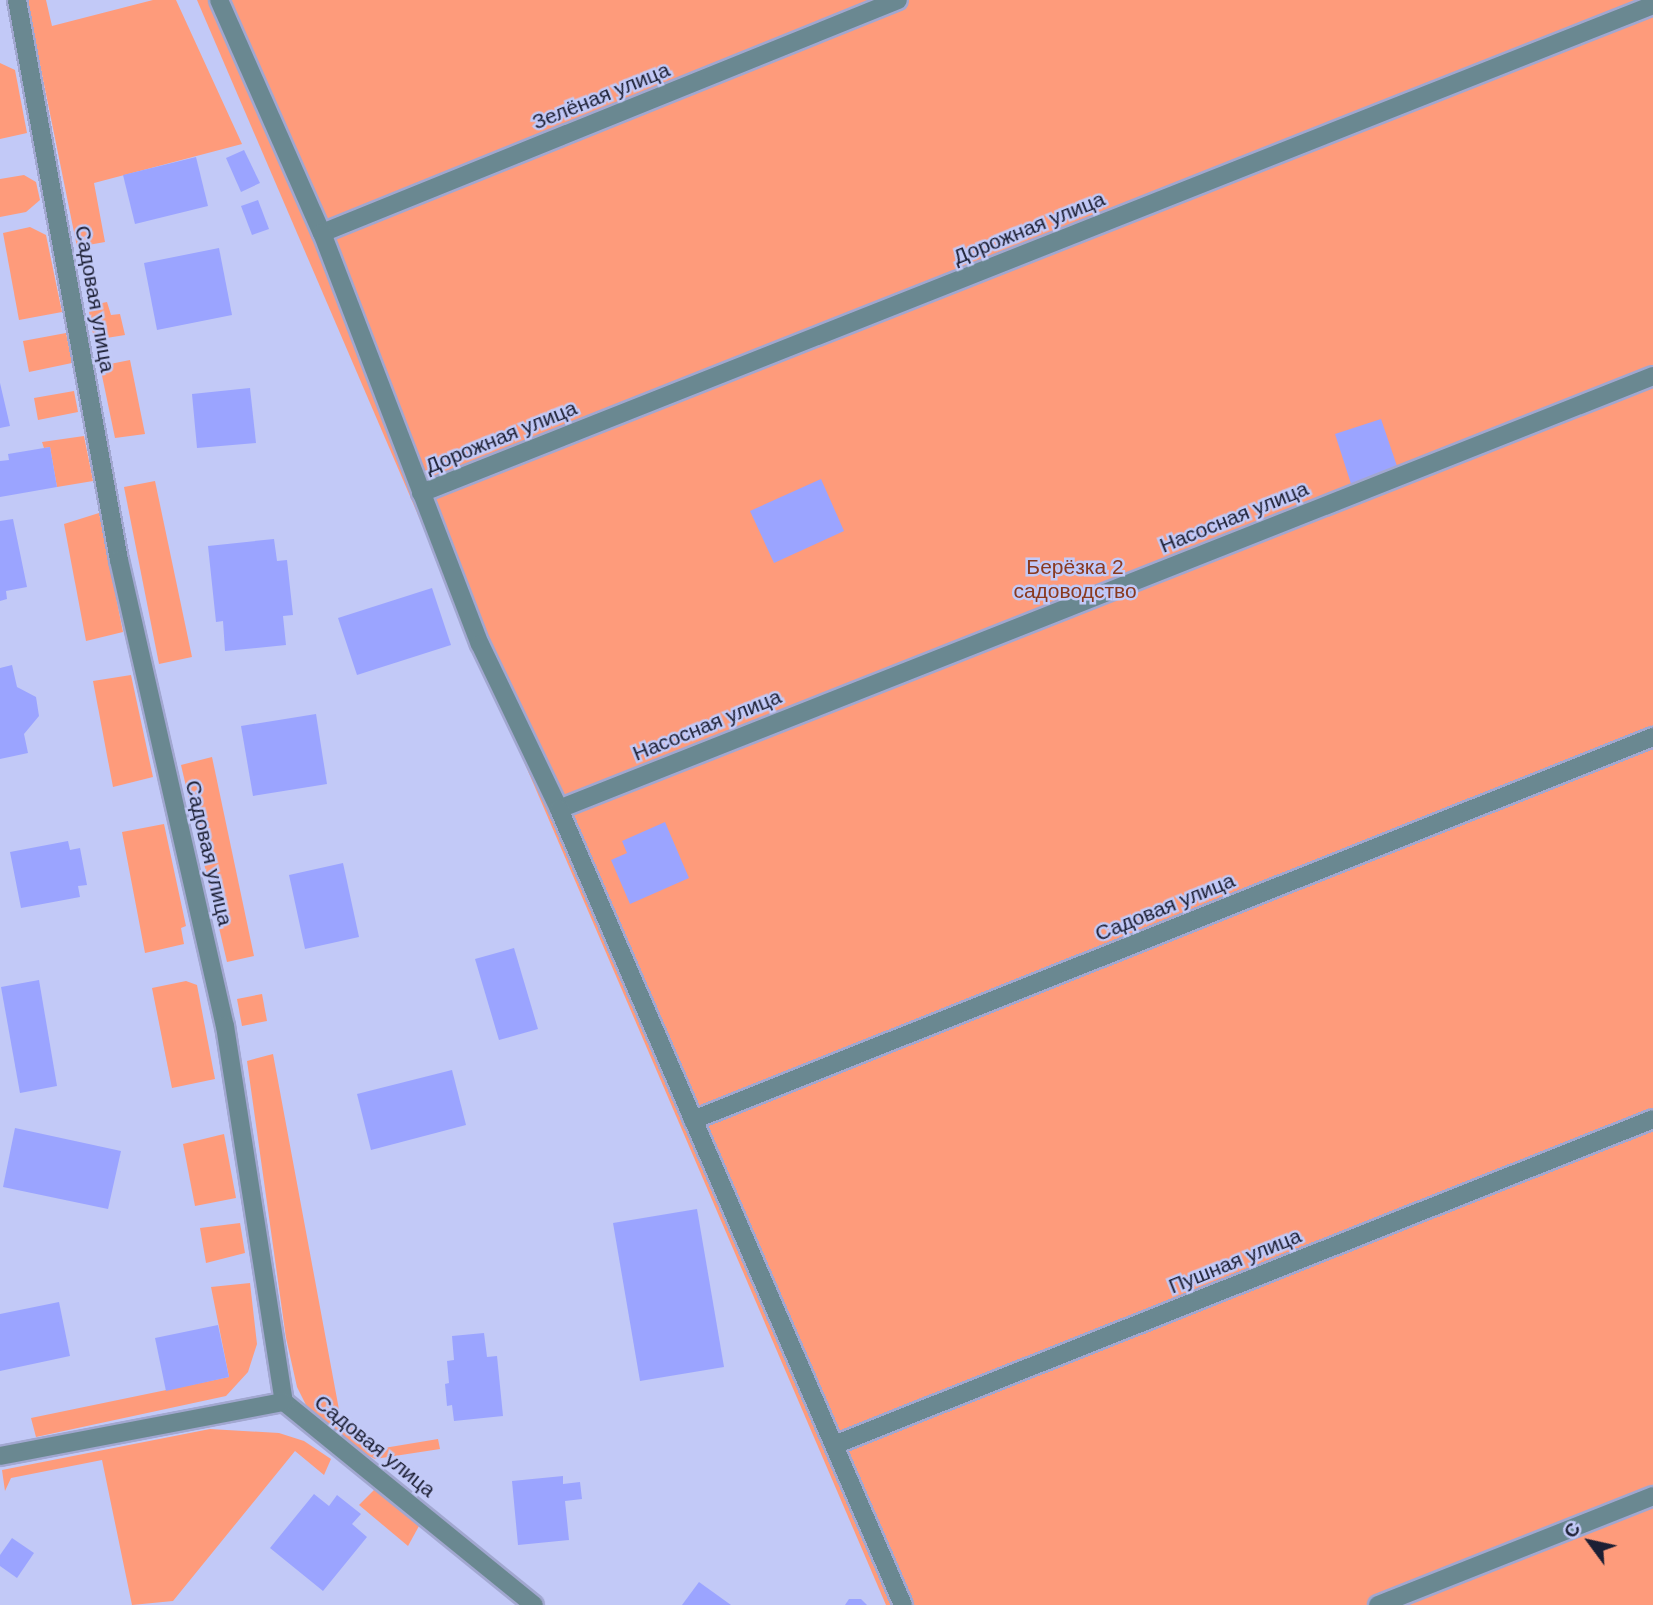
<!DOCTYPE html>
<meta charset="utf-8">
<style>
body{margin:0}
#map{position:relative;width:1653px;height:1605px;overflow:hidden;background:#c2c9f7;font-family:Arial,sans-serif}
div>[style]{position:absolute}
.green>*{inset:0;background:#fe9b7b}
.building>*{inset:0;background:#9ba4ff}
.roads{filter:drop-shadow(2px 0 #a1a7d0) drop-shadow(-2px 0 #a1a7d0) drop-shadow(0 2px #a1a7d0) drop-shadow(0 -2px #a1a7d0)}
.service>*{height:18px;margin:-9px;padding:0 9px;transform-origin:9px;border-radius:9px;background:#6a8891}
.minor>*{height:18px;margin:-9px;padding:0 9px;transform-origin:9px;border-radius:9px;background:#6a8891}
span{translate:-50% -50%;white-space:nowrap;text-align:center;line-height:1.15;-webkit-text-stroke:5px #c2c9f7;paint-order:stroke}
.street-label{font-size:21px;color:#1c1f34}
.park-label{font-size:21px;color:#89391f}
.north{position:absolute;left:1555px;top:1507px;width:70px;height:70px;-webkit-text-stroke:5px #c2c9f7;paint-order:stroke;rotate:303deg;font-size:19px;font-weight:700;line-height:28px;text-align:center;color:#1c1f34}
.north::after{content:'';display:block;margin:auto;width:24px;height:32px;background:#1c1f34;clip-path:polygon(50% 0,100% 100%,50% 72%,0 100%)}
</style>
<div id="map">
<div class="green">
<i style="clip-path:polygon(27px 0,46px 0,52px 26px,153px 0,176px 0,242px 144px,94px 183px,105px 242px,77px 247px)"></i>
<i style="clip-path:polygon(197px 0,1653px 0,1653px 1605px,886px 1605px)"></i>
<i style="clip-path:polygon(0 63px,15px 70px,27px 133px,0 139px)"></i>
<i style="clip-path:polygon(24px 175px,36px 182px,40px 200px,26px 212px,0 217px,0 179px)"></i>
<i style="clip-path:polygon(30px 227px,46px 235px,62px 312px,19px 320px,3px 233px)"></i>
<i style="clip-path:polygon(107px 302px,111px 315px,120px 314px,125px 335px,94px 340px,88px 306px)"></i>
<i style="clip-path:polygon(66px 333px,72px 363px,29px 372px,23px 341px)"></i>
<i style="clip-path:polygon(130px 360px,145px 434px,115px 438px,100px 366px)"></i>
<i style="clip-path:polygon(74px 391px,78px 412px,38px 420px,34px 398px)"></i>
<i style="clip-path:polygon(84px 436px,93px 481px,57px 487px,50px 447px,44px 448px,42px 442px)"></i>
<i style="clip-path:polygon(155px 481px,192px 657px,159px 664px,124px 487px)"></i>
<i style="clip-path:polygon(99px 513px,123px 632px,86px 641px,64px 524px)"></i>
<i style="clip-path:polygon(131px 675px,153px 777px,113px 787px,93px 681px)"></i>
<i style="clip-path:polygon(212px 757px,254px 956px,227px 962px,181px 765px)"></i>
<i style="clip-path:polygon(164px 824px,186px 926px,181px 928px,184px 944px,145px 953px,122px 832px)"></i>
<i style="clip-path:polygon(186px 981px,197px 985px,215px 1079px,172px 1088px,152px 988px)"></i>
<i style="clip-path:polygon(262px 994px,267px 1021px,242px 1026px,237px 999px)"></i>
<i style="clip-path:polygon(273px 1054px,340px 1415px,378px 1449px,438px 1439px,440px 1449px,375px 1459px,361px 1452px,322px 1421px,306px 1405px,297px 1387px,286px 1338px,247px 1061px)"></i>
<i style="clip-path:polygon(224px 1134px,236px 1198px,195px 1206px,183px 1144px)"></i>
<i style="clip-path:polygon(240px 1223px,245px 1253px,206px 1263px,200px 1228px)"></i>
<i style="clip-path:polygon(250px 1283px,257px 1344px,248px 1372px,226px 1396px,36px 1437px,31px 1418px,229px 1377px,211px 1287px)"></i>
<i style="clip-path:polygon(210px 1429px,279px 1433px,304px 1441px,331px 1459px,324px 1475px,295px 1451px,173px 1601px,132px 1605px,102px 1460px,11px 1478px,5px 1491px,2px 1470px)"></i>
<i style="clip-path:polygon(375px 1489px,419px 1526px,408px 1546px,359px 1505px)"></i>
</div>
<div class="building">
<i style="clip-path:polygon(244px 150px,260px 183px,241px 192px,226px 158px)"></i>
<i style="clip-path:polygon(196px 157px,208px 206px,135px 224px,123px 175px)"></i>
<i style="clip-path:polygon(258px 200px,269px 229px,252px 235px,241px 206px)"></i>
<i style="clip-path:polygon(219px 248px,232px 315px,157px 330px,144px 263px)"></i>
<i style="clip-path:polygon(0 383px,10px 426px,0 428px)"></i>
<i style="clip-path:polygon(250px 388px,256px 443px,197px 448px,192px 394px)"></i>
<i style="clip-path:polygon(1381px 419px,1399px 472px,1352px 487px,1335px 434px)"></i>
<i style="clip-path:polygon(50px 447px,57px 487px,0 497px,0 461px,9px 460px,8px 454px)"></i>
<i style="clip-path:polygon(821px 479px,844px 531px,774px 563px,750px 511px)"></i>
<i style="clip-path:polygon(13px 519px,27px 587px,6px 591px,7px 599px,0 601px,0 521px)"></i>
<i style="clip-path:polygon(274px 539px,277px 561px,287px 560px,293px 615px,283px 616px,286px 645px,225px 651px,223px 621px,216px 622px,208px 546px)"></i>
<i style="clip-path:polygon(432px 588px,451px 645px,357px 675px,338px 618px)"></i>
<i style="clip-path:polygon(12px 665px,17px 687px,36px 697px,39px 716px,24px 734px,28px 753px,0 759px,0 668px)"></i>
<i style="clip-path:polygon(316px 714px,327px 784px,253px 796px,241px 726px)"></i>
<i style="clip-path:polygon(665px 822px,689px 878px,630px 904px,611px 860px,627px 853px,622px 841px)"></i>
<i style="clip-path:polygon(68px 841px,70px 850px,80px 848px,87px 885px,78px 886px,80px 897px,21px 908px,10px 852px)"></i>
<i style="clip-path:polygon(343px 863px,359px 937px,305px 949px,289px 875px)"></i>
<i style="clip-path:polygon(514px 948px,538px 1029px,499px 1040px,475px 959px)"></i>
<i style="clip-path:polygon(39px 980px,57px 1086px,20px 1093px,1px 987px)"></i>
<i style="clip-path:polygon(452px 1070px,466px 1125px,371px 1150px,357px 1094px)"></i>
<i style="clip-path:polygon(15px 1128px,121px 1151px,108px 1209px,3px 1187px)"></i>
<i style="clip-path:polygon(697px 1209px,724px 1367px,640px 1381px,613px 1223px)"></i>
<i style="clip-path:polygon(59px 1302px,70px 1356px,0 1371px,0 1314px)"></i>
<i style="clip-path:polygon(218px 1325px,229px 1377px,166px 1391px,155px 1338px)"></i>
<i style="clip-path:polygon(484px 1333px,487px 1357px,497px 1356px,503px 1416px,454px 1421px,452px 1405px,447px 1406px,445px 1384px,449px 1383px,447px 1361px,454px 1360px,452px 1336px)"></i>
<i style="clip-path:polygon(563px 1476px,563px 1484px,580px 1482px,582px 1499px,565px 1501px,569px 1540px,518px 1545px,512px 1481px)"></i>
<i style="clip-path:polygon(314px 1494px,329px 1506px,337px 1495px,361px 1514px,352px 1524px,367px 1537px,323px 1591px,270px 1548px)"></i>
<i style="clip-path:polygon(12px 1538px,34px 1553px,17px 1578px,0 1566px,0 1555px)"></i>
<i style="clip-path:polygon(699px 1582px,731px 1605px,682px 1605px)"></i>
<i style="clip-path:polygon(849px 1599px,861px 1599px,867px 1605px,845px 1605px)"></i>
</div>
<div class="roads">
<div class="service">
<i style="left:322px;top:233px;width:621px;rotate:-22.02deg"></i>
<i style="left:421px;top:493px;width:1325px;rotate:-21.61deg"></i>
<i style="left:559px;top:809px;width:1177px;rotate:-21.59deg"></i>
<i style="left:693px;top:1120px;width:1034px;rotate:-21.75deg"></i>
<i style="left:834px;top:1445px;width:881px;rotate:-21.7deg"></i>
<i style="left:1378px;top:1605px;width:296px;rotate:-21.6deg"></i>
</div>
<div class="minor">
<i style="left:17px;top:0;width:569px;rotate:79.68deg"></i>
<i style="left:119px;top:560px;width:478px;rotate:77.2deg"></i>
<i style="left:225px;top:1026px;width:381px;rotate:81.1deg"></i>
<i style="left:284px;top:1402px;width:322px;rotate:39.1deg"></i>
<i style="left:219px;top:0;width:255px;rotate:66.2deg"></i>
<i style="left:322px;top:233px;width:440px;rotate:69deg"></i>
<i style="left:480px;top:644px;width:183px;rotate:64.4deg"></i>
<i style="left:559px;top:809px;width:867px;rotate:66.63deg"></i>
<i style="left:0;top:1456px;width:289px;rotate:-10.8deg"></i>
</div>
</div>
<div class="street-label">
<span style="left:601px;top:96px;rotate:-22deg">Зелёная улица</span>
<span style="left:1029px;top:228px;rotate:-22deg">Дорожная улица</span>
<span style="left:95px;top:299px;rotate:80deg">Садовая улица</span>
<span style="left:501px;top:437px;rotate:-22deg">Дорожная улица</span>
<span style="left:1234px;top:517px;rotate:-22deg">Насосная улица</span>
<span style="left:707px;top:725px;rotate:-22deg">Насосная улица</span>
<span style="left:209px;top:853px;rotate:77deg">Садовая улица</span>
<span style="left:1165px;top:907px;rotate:-22deg">Садовая улица</span>
<span style="left:1235px;top:1261px;rotate:-22deg">Пушная улица</span>
<span style="left:375px;top:1446px;rotate:39deg">Садовая улица</span>
</div>
<div class="park-label">
<span style="left:1075px;top:579px">Берёзка 2<br>садоводство</span>
</div>
<div class="north">С</div>
</div>
